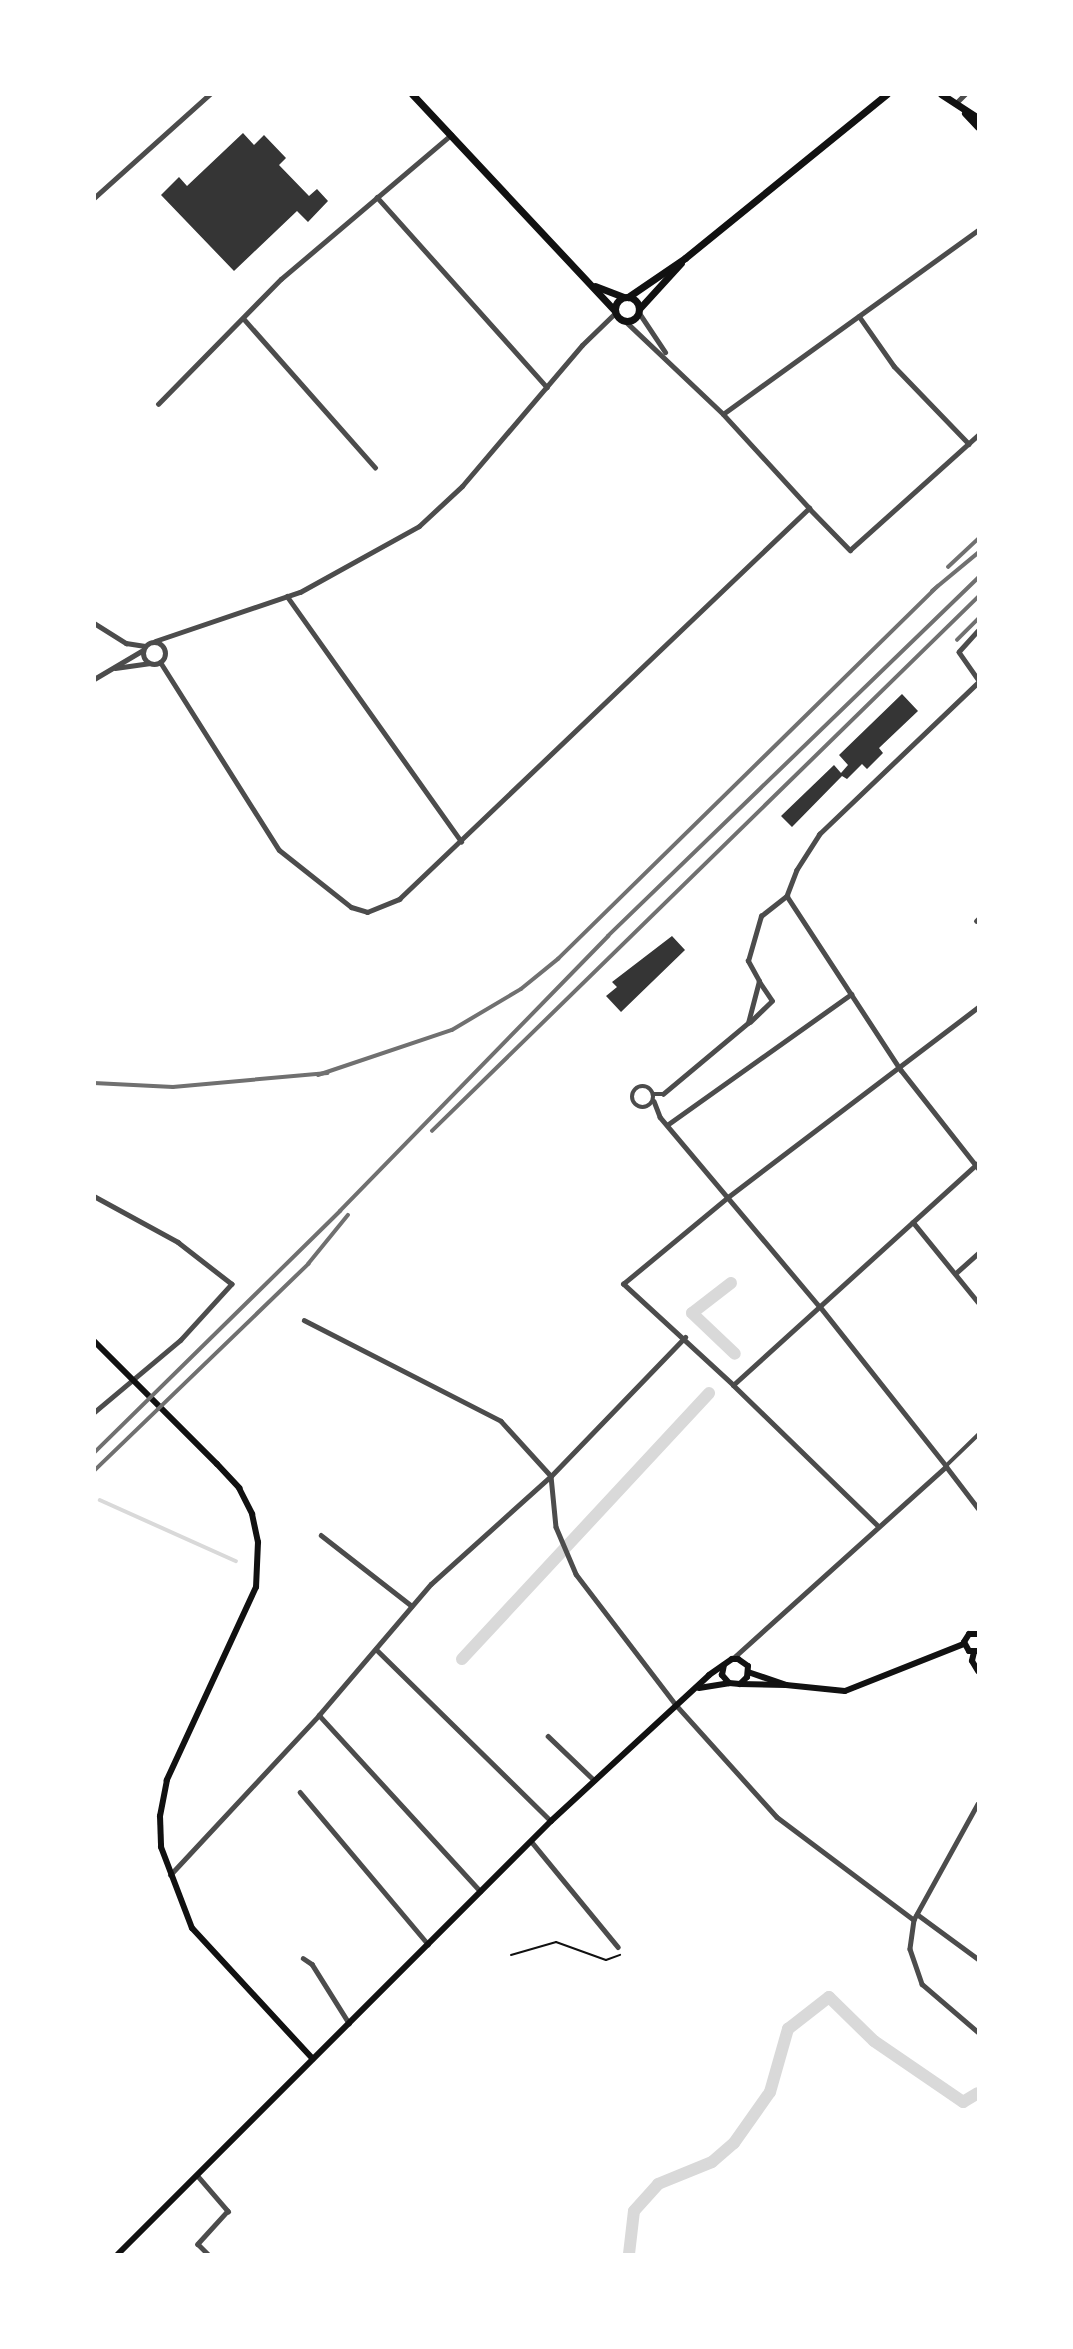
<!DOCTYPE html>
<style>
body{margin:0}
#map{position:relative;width:1073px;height:2349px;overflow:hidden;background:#fff;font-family:"Noto Serif",serif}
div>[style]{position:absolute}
.stream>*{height:3.5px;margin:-1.75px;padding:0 1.75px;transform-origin:1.75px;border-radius:1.75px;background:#d9d9d9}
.canal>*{height:12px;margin:-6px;padding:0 6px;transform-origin:6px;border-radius:6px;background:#d9d9d9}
.building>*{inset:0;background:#353535}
.path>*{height:2px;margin:-1px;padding:0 1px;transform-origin:1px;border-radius:1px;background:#111}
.pedestrian>*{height:3.5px;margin:-1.75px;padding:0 1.75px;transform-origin:1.75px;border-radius:1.75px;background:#4c4c4c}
.minor>*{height:4.5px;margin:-2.25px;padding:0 2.25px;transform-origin:2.25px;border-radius:2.25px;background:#4c4c4c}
.minor>.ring{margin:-2.25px;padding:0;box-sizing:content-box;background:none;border:4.5px solid #4c4c4c;border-radius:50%}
.tertiary>*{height:5px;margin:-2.5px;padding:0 2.5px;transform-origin:2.5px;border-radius:2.5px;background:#4c4c4c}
.tertiary>.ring{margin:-2.5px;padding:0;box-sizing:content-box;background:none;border:5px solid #4c4c4c;border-radius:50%}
.secondary>*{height:6px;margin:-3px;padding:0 3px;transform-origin:3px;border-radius:3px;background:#111}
.primary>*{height:7px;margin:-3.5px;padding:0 3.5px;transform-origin:3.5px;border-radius:3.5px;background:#111}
.primary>.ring{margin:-3.5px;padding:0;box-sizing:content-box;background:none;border:7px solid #111;border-radius:50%}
.rail>*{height:3.5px;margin:-1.75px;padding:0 1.75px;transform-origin:1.75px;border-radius:1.75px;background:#707070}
span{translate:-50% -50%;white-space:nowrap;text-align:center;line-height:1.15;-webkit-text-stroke:7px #fff;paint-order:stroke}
.frame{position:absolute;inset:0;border:96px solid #fff;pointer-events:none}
</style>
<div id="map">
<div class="stream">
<i style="left:100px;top:1500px;width:149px;rotate:24.2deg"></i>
</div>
<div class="canal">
<i style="left:731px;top:1283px;width:49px;rotate:142.4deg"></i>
<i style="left:692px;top:1313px;width:59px;rotate:43.6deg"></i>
<i style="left:462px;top:1659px;width:363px;rotate:-47.1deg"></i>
<i style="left:629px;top:2254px;width:43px;rotate:-83.4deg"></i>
<i style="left:634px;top:2211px;width:36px;rotate:-48deg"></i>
<i style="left:658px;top:2184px;width:58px;rotate:-22.2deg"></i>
<i style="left:712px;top:2162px;width:29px;rotate:-41deg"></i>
<i style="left:734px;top:2143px;width:62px;rotate:-54.8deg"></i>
<i style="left:770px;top:2092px;width:66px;rotate:-74.1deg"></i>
<i style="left:788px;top:2029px;width:52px;rotate:-38deg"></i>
<i style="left:829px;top:1997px;width:63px;rotate:44.4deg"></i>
<i style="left:874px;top:2041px;width:108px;rotate:34.4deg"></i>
<i style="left:963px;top:2102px;width:17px;rotate:-31deg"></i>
</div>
<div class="building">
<i style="clip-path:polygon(243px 133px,254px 145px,264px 135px,286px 158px,279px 165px,309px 196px,317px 189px,328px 201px,308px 222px,297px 211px,234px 271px,161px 195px,179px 177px,187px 186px)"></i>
<i style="clip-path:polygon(902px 694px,918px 711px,879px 748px,883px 753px,867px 769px,862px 764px,847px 779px,842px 776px,792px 827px,781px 816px,834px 765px,841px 773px,848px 765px,839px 755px)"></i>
<i style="clip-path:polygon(672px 936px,685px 950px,621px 1012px,606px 996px,617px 987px,612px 982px)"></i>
</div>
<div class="path">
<i style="left:511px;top:1955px;width:47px;rotate:-16.1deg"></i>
<i style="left:556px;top:1942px;width:53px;rotate:19.8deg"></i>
<i style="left:606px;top:1960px;width:15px;rotate:-20deg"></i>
</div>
<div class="pedestrian">
<i style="left:946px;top:1466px;width:45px;rotate:-44.1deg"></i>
</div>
<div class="minor">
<i style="left:955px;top:104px;width:14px;rotate:-45deg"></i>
<i style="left:377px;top:197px;width:255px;rotate:48.2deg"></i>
<i style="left:94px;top:198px;width:156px;rotate:-41.9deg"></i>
<i style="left:859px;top:316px;width:61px;rotate:55deg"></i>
<i style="left:894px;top:366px;width:108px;rotate:46.1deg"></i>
<i style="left:244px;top:319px;width:198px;rotate:48.5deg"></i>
<i style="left:158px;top:404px;width:175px;rotate:-45.5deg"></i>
<i style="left:281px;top:279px;width:223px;rotate:-40.3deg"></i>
<i style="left:723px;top:414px;width:314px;rotate:-35.8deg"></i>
<i style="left:809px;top:508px;width:59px;rotate:45.7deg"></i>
<i style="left:850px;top:550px;width:172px;rotate:-41.9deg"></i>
<i style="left:287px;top:596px;width:301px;rotate:54.6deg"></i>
<i style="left:94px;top:623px;width:38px;rotate:32deg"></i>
<i style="left:126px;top:643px;width:19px;rotate:9deg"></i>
<i style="left:978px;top:631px;width:28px;rotate:132deg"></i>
<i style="left:959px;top:652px;width:33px;rotate:55deg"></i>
<i style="left:978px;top:683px;width:219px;rotate:136.3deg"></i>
<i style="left:820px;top:834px;width:43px;rotate:122.6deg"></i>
<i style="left:797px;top:870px;width:28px;rotate:111deg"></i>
<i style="left:787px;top:896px;width:208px;rotate:56.8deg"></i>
<i style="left:901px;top:1070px;width:125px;rotate:51.8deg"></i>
<i style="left:976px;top:921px;width:3px;rotate:-45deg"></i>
<i style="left:750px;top:1022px;width:30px;rotate:-44deg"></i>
<i style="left:772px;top:1001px;width:23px;rotate:-124deg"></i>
<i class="ring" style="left:632px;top:1086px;width:17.5px;height:17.5px"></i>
<i style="left:654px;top:1094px;width:9px"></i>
<i style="left:663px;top:1094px;width:111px;rotate:-39.9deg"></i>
<i style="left:748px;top:1023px;width:43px;rotate:-75.3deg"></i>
<i style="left:759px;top:981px;width:23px;rotate:-119deg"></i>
<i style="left:748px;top:961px;width:47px;rotate:-73.9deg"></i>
<i style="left:761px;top:916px;width:33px;rotate:-38deg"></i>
<i style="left:654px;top:1101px;width:17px;rotate:69deg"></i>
<i style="left:660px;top:1117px;width:248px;rotate:49.9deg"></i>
<i style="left:667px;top:1125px;width:226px;rotate:-35.4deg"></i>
<i style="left:94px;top:1196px;width:96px;rotate:28.7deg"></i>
<i style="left:178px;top:1242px;width:68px;rotate:37.9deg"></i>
<i style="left:232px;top:1284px;width:76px;rotate:132.3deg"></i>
<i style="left:181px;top:1340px;width:114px;rotate:140deg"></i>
<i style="left:913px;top:1222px;width:103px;rotate:50.9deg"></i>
<i style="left:956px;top:1273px;width:30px;rotate:-42deg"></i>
<i style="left:304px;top:1320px;width:221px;rotate:27.1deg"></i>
<i style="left:501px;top:1421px;width:74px;rotate:47.7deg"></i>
<i style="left:551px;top:1476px;width:51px;rotate:84.4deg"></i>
<i style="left:556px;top:1527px;width:51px;rotate:66.9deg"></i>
<i style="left:576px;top:1574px;width:166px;rotate:52.6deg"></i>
<i style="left:677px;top:1706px;width:149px;rotate:48deg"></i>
<i style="left:777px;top:1817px;width:171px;rotate:36.9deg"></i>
<i style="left:733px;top:1385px;width:149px;rotate:-137.4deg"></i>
<i style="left:623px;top:1284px;width:136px;rotate:-39.6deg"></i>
<i style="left:728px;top:1197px;width:314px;rotate:-37.2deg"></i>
<i style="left:946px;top:1466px;width:53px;rotate:52.7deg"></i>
<i style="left:321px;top:1535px;width:115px;rotate:38deg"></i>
<i style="left:376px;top:1649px;width:245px;rotate:44.5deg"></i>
<i style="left:319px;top:1715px;width:239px;rotate:47.5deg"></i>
<i style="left:548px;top:1736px;width:64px;rotate:43.7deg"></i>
<i style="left:300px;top:1792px;width:199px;rotate:49.9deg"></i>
<i style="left:978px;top:1804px;width:132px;rotate:118.9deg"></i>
<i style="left:914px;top:1920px;width:29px;rotate:98deg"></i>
<i style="left:910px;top:1949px;width:37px;rotate:71deg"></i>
<i style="left:922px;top:1984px;width:74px;rotate:40.6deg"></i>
<i style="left:531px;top:1841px;width:137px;rotate:50.6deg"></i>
<i style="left:170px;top:1875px;width:219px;rotate:-47deg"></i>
<i style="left:319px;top:1715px;width:172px;rotate:-49.5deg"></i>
<i style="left:431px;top:1584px;width:161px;rotate:-42deg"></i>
<i style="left:551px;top:1476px;width:193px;rotate:-46deg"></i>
<i style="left:917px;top:1914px;width:76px;rotate:36.4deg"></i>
<i style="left:303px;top:1958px;width:11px;rotate:34deg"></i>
<i style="left:312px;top:1964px;width:70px;rotate:57.9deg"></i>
<i style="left:197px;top:2175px;width:48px;rotate:49.3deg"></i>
<i style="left:228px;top:2211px;width:45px;rotate:132.3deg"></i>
<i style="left:198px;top:2244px;width:14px;rotate:45deg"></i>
</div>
<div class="tertiary">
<i style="left:639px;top:313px;width:47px;rotate:56.3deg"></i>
<i style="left:155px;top:641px;width:153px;rotate:-18.7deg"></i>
<i style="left:300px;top:592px;width:136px;rotate:-29deg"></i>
<i style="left:419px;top:526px;width:59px;rotate:-42.9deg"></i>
<i style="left:462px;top:486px;width:185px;rotate:-49.6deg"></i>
<i style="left:582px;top:345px;width:46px;rotate:-44.1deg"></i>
<i class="ring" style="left:143px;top:642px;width:17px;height:17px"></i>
<i style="left:160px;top:662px;width:222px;rotate:57.7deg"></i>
<i style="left:279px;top:850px;width:92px;rotate:38.4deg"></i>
<i style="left:351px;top:907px;width:17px;rotate:17deg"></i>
<i style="left:367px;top:912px;width:35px;rotate:-22deg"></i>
<i style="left:399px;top:899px;width:567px;rotate:-43.64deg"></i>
<i style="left:809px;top:508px;width:127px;rotate:-132.5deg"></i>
<i style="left:723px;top:414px;width:135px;rotate:-136.5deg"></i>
<i style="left:115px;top:668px;width:34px;rotate:-8deg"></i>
<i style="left:94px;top:679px;width:57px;rotate:-30.6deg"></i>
<i style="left:878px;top:1526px;width:202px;rotate:-135.8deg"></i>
<i style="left:733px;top:1385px;width:331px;rotate:-42.2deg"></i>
<i style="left:732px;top:1659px;width:288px;rotate:-42deg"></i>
<i style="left:946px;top:1466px;width:203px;rotate:-128.4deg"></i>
</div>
<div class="secondary">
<i style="left:94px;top:1341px;width:174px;rotate:45deg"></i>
<i style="left:217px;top:1464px;width:33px;rotate:47deg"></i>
<i style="left:239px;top:1488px;width:29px;rotate:63deg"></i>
<i style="left:252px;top:1514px;width:29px;rotate:78deg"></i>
<i style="left:258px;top:1542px;width:45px;rotate:92.5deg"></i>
<i style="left:256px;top:1587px;width:213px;rotate:114.8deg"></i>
<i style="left:167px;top:1780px;width:37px;rotate:101deg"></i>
<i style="left:160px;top:1816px;width:31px;rotate:88deg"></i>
<i style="left:161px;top:1847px;width:87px;rotate:69.1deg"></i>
<i style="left:192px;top:1928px;width:178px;rotate:47.3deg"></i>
<i style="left:978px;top:1634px;width:9px;rotate:180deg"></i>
<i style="left:969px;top:1634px;width:9px;rotate:122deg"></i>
<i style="left:964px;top:1642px;width:10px;rotate:61deg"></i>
<i style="left:969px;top:1651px;width:9px"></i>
<i style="left:974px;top:1652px;width:9px;rotate:103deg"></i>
<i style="left:972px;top:1661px;width:12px;rotate:59deg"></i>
<i style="left:748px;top:1672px;width:40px;rotate:18.9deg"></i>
<i style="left:786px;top:1685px;width:59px;rotate:5.8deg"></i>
<i style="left:845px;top:1691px;width:128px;rotate:-21.6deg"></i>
<i style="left:740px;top:1684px;width:46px;rotate:1.2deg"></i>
<i style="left:699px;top:1688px;width:30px;rotate:-9deg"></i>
<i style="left:118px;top:2254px;width:612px;rotate:-45deg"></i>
<i style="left:551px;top:1821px;width:215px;rotate:-42.7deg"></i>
<i style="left:709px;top:1675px;width:28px;rotate:-35deg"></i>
<i style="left:732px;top:1659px;width:6px"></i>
<i style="left:738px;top:1659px;width:12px;rotate:35deg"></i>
<i style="left:748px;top:1666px;width:11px;rotate:95deg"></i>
<i style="left:747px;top:1677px;width:10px;rotate:135deg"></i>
<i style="left:740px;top:1684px;width:11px;rotate:-175deg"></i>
<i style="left:729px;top:1683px;width:11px;rotate:-131deg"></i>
<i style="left:722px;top:1675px;width:10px;rotate:-79deg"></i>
</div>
<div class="primary">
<i style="left:412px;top:94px;width:296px;rotate:46.9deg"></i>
<i style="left:941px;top:94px;width:44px;rotate:33deg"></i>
<i style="left:965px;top:113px;width:19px;rotate:47deg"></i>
<i style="left:595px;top:286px;width:30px;rotate:21deg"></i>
<i class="ring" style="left:615px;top:297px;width:17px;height:17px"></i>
<i style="left:628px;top:297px;width:69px;rotate:-34.4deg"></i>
<i style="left:685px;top:258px;width:260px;rotate:-39.1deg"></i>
<i style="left:639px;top:309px;width:62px;rotate:-47.6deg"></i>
</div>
<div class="rail">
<i style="left:948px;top:567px;width:41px;rotate:-43deg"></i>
<i style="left:932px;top:591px;width:60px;rotate:-39.6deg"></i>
<i style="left:957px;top:640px;width:30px;rotate:-45deg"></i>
<i style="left:318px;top:1075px;width:141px;rotate:-18.6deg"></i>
<i style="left:452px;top:1030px;width:80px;rotate:-30.7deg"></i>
<i style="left:521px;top:989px;width:48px;rotate:-39deg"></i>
<i style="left:558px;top:959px;width:532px;rotate:-44.47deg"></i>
<i style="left:94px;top:1083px;width:79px;rotate:2.9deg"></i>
<i style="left:173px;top:1087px;width:155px;rotate:-5.2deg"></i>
<i style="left:432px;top:1131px;width:764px;rotate:-44.36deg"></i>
<i style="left:94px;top:1453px;width:345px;rotate:-44.5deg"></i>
<i style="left:340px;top:1211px;width:384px;rotate:-45.7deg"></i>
<i style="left:608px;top:936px;width:515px;rotate:-44.06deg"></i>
<i style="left:94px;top:1471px;width:298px;rotate:-44deg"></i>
<i style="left:308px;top:1264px;width:63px;rotate:-50.8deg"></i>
</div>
<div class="frame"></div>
</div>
